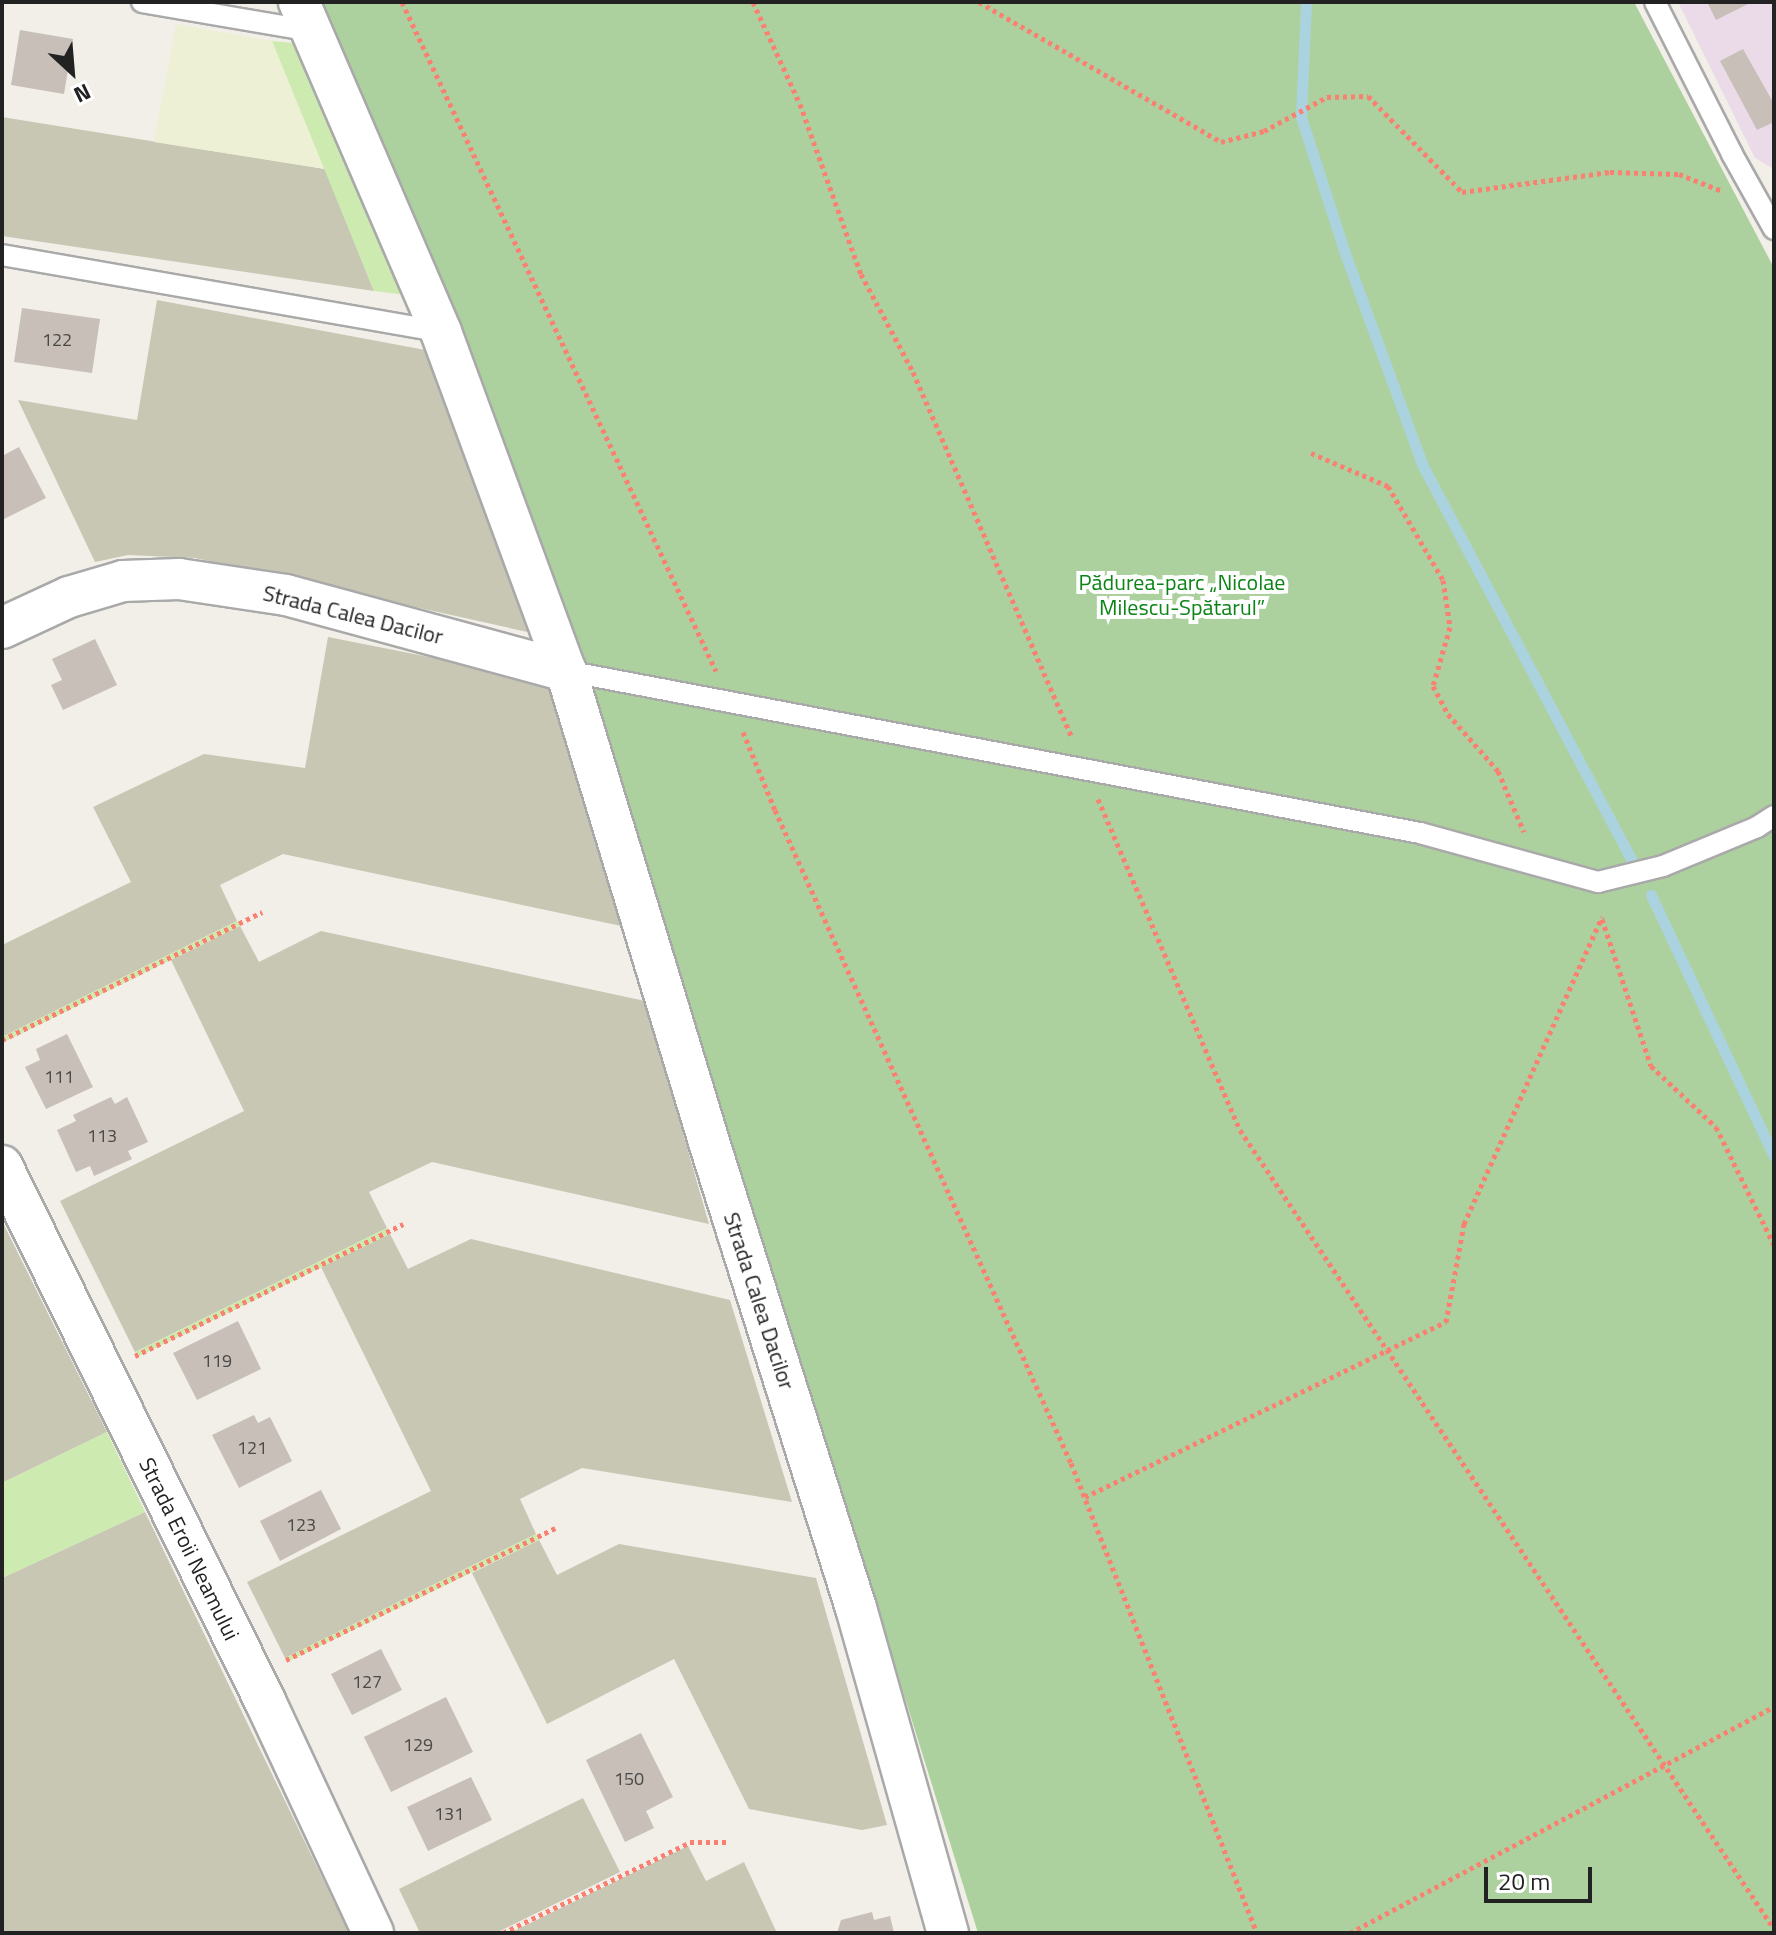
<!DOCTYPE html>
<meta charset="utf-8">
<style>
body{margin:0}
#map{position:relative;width:1776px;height:1935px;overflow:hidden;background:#f2efe9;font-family:"Titillium Web",sans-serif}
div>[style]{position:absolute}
.industrial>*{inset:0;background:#ebdbe8}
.construction>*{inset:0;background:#c7c7b4}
.farmland>*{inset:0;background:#eef0d5}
.grass>*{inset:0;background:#cdebb0}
.forest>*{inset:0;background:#add19e}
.stream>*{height:11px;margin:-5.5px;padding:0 5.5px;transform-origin:5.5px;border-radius:5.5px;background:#aad3df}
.building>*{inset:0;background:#c7bfb8}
.path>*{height:5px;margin-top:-2.5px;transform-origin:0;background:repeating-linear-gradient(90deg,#fa8072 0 4px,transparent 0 8px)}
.roads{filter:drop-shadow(2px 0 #a9a9a9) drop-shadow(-2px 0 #a9a9a9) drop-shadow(0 2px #a9a9a9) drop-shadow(0 -2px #a9a9a9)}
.service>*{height:20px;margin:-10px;padding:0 10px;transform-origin:10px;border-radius:10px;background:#fff}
.minor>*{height:40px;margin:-20px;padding:0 20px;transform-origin:20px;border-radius:20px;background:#fff}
span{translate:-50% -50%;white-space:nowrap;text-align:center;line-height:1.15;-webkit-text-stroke:8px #fff;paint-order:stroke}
.number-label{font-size:18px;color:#4b4948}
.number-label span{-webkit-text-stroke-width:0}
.park-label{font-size:22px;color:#0c8416}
.street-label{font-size:22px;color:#222}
.frame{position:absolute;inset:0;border:4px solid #222;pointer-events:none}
.north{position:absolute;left:32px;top:32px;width:80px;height:80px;-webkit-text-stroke:6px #fff;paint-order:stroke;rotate:154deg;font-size:22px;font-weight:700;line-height:32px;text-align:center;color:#222}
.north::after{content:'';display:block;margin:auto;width:28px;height:36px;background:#222;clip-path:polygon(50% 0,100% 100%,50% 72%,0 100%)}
.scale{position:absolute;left:1484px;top:1867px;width:108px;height:36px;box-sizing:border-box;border:4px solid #222;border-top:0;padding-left:10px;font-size:24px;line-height:28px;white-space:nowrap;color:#222;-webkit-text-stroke:6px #fff;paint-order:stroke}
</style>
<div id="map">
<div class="industrial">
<i style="clip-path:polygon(1678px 2px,1774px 2px,1774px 169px,1755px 158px)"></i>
</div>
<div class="construction">
<i style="clip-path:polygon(2px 117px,325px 169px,374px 291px,2px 236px)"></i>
<i style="clip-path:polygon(157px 300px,436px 352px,541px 635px,195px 558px,128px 555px,95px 562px,18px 400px,137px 420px)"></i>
<i style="clip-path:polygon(328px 637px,551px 681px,626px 927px,283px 854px,220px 885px,237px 921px,2px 1037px,2px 945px,131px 882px,93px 807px,204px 754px,305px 768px)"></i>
<i style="clip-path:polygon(240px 926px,259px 962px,321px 931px,645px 1001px,709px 1224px,432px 1162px,369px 1192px,387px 1228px,135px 1352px,60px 1201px,244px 1111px,171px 960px)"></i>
<i style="clip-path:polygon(2px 1221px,107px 1432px,2px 1483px)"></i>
<i style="clip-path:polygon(390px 1234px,408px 1269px,471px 1239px,730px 1300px,792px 1502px,582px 1468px,520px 1499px,536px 1534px,285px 1658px,247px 1582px,431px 1491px,321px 1267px)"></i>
<i style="clip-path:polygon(145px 1512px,349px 1933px,2px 1933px,2px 1578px)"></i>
<i style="clip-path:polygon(539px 1540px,557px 1575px,619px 1544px,816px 1578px,887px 1825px,862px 1830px,749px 1809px,674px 1659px,547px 1724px,472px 1573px)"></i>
<i style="clip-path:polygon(583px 1798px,620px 1872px,496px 1933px,420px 1933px,399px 1889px)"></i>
<i style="clip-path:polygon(688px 1846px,706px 1881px,744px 1862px,777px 1933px,510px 1933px)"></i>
</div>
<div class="farmland">
<i style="clip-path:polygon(176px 24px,272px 41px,325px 169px,154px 142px)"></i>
</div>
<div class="grass">
<i style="clip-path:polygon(272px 41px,293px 43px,407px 295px,374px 291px)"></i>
<i style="clip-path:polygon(237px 921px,240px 926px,2px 1043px,2px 1037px)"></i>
<i style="clip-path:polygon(387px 1228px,390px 1234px,137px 1357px,135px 1352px)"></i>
<i style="clip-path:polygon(107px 1432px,145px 1512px,2px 1578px,2px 1483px)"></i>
<i style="clip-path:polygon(536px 1534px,539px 1540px,287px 1662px,285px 1658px)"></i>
</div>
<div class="forest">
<i style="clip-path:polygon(317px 2px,1634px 2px,1774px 268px,1774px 1933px,978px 1933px,595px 700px)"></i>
</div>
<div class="stream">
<i style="left:1306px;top:2px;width:115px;rotate:92.5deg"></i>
<i style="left:1301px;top:117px;width:146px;rotate:72.1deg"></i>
<i style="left:1346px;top:256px;width:224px;rotate:69.9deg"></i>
<i style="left:1423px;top:466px;width:447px;rotate:62.1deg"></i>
<i style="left:1651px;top:895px;width:289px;rotate:64.8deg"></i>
</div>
<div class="building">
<i style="clip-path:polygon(1707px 2px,1752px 2px,1716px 20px)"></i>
<i style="clip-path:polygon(20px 30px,73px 39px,64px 94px,11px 85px)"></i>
<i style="clip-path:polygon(1743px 49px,1774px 104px,1774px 122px,1757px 130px,1720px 61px)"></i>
<i style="clip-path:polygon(22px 308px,100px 319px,92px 373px,14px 362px)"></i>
<i style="clip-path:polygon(19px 447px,46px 498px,2px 520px,2px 456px)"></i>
<i style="clip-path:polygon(95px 639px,117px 685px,63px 710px,51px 685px,62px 680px,52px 659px)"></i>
<i style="clip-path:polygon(67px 1034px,93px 1087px,46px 1109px,25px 1067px,40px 1060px,36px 1049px)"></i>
<i style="clip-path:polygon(111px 1097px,115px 1104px,127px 1097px,148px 1142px,128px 1151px,132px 1159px,94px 1176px,90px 1166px,76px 1172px,57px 1130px,76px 1121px,73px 1115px)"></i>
<i style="clip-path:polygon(238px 1321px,261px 1369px,197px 1400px,173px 1353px)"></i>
<i style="clip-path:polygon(254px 1415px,258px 1423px,270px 1417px,292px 1461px,239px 1488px,212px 1435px)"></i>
<i style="clip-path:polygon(321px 1490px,341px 1529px,280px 1561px,260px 1521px)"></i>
<i style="clip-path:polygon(381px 1649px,402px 1690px,352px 1715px,331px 1674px)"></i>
<i style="clip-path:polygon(446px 1697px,473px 1752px,391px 1792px,364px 1737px)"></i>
<i style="clip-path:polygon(641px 1733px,673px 1797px,646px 1811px,654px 1828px,625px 1842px,586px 1760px)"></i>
<i style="clip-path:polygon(471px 1777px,492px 1820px,428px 1851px,407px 1807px)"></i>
<i style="clip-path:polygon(872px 1912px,874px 1920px,890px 1916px,894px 1933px,837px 1933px,841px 1920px)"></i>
</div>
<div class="path">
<i style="left:402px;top:2px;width:739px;rotate:64.86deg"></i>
<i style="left:753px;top:2px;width:112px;rotate:65.3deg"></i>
<i style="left:800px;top:104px;width:181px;rotate:70.3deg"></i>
<i style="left:861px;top:274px;width:111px;rotate:62deg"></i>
<i style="left:913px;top:372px;width:399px;rotate:66.5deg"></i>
<i style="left:979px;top:2px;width:280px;rotate:30deg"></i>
<i style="left:1221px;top:142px;width:44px;rotate:-14.3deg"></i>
<i style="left:1264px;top:131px;width:72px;rotate:-28.4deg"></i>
<i style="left:1327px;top:97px;width:41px;rotate:-1.4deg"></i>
<i style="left:1368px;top:96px;width:134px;rotate:45.6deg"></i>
<i style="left:1462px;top:192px;width:149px;rotate:-7.7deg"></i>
<i style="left:1610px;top:172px;width:69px;rotate:1.7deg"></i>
<i style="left:1679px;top:174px;width:46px;rotate:21.6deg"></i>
<i style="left:1311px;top:453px;width:84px;rotate:23.2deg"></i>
<i style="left:1388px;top:486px;width:109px;rotate:59.7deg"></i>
<i style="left:1443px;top:580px;width:48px;rotate:81.5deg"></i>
<i style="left:1450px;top:627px;width:61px;rotate:106.1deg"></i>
<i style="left:1433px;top:686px;width:32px;rotate:62deg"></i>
<i style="left:1448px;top:714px;width:76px;rotate:48.7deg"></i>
<i style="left:1498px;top:771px;width:66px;rotate:66.9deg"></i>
<i style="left:743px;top:732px;width:84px;rotate:67.7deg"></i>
<i style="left:775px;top:810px;width:717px;rotate:65.62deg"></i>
<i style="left:1071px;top:1463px;width:505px;rotate:68.41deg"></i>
<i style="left:1098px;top:799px;width:360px;rotate:66.8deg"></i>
<i style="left:1240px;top:1130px;width:961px;rotate:56.24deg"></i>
<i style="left:1602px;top:919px;width:155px;rotate:71.6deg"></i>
<i style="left:1651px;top:1066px;width:89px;rotate:43.2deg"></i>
<i style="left:1716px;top:1127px;width:131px;rotate:63.8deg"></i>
<i style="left:2px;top:1040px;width:290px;rotate:-26.2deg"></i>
<i style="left:135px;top:1356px;width:299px;rotate:-26.2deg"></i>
<i style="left:1085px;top:1497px;width:401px;rotate:-25.9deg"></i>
<i style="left:1446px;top:1322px;width:100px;rotate:-79.6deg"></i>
<i style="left:1464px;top:1224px;width:337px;rotate:-65.8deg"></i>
<i style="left:286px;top:1660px;width:300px;rotate:-26.1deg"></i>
<i style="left:503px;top:1933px;width:208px;rotate:-25.9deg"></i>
<i style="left:690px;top:1842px;width:36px"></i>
<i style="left:1350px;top:1933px;width:480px;rotate:-28.1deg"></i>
</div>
<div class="roads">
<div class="service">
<i style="left:142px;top:2px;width:172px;rotate:9.7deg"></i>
<i style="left:1655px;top:2px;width:170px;rotate:63.1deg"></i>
<i style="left:1732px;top:154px;width:86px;rotate:60.8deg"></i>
<i style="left:2px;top:255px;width:446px;rotate:9.9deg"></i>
<i style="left:566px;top:671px;width:869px;rotate:10.74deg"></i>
<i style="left:1420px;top:833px;width:185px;rotate:15.4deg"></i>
<i style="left:1598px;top:882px;width:67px;rotate:-13.8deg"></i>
<i style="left:1663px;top:866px;width:102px;rotate:-22.5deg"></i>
<i style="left:1757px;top:827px;width:20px;rotate:-33deg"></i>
</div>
<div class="minor">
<i style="left:299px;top:2px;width:359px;rotate:66.7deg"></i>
<i style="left:441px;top:332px;width:361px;rotate:69.8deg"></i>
<i style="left:566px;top:671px;width:492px;rotate:73.1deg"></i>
<i style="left:709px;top:1142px;width:489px;rotate:72.5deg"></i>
<i style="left:856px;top:1608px;width:338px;rotate:74.2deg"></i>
<i style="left:2px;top:628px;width:74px;rotate:-24.8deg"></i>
<i style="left:69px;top:597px;width:56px;rotate:-16.5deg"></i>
<i style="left:123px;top:581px;width:56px;rotate:-2deg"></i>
<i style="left:179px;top:579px;width:108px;rotate:8.5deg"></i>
<i style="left:286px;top:595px;width:290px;rotate:15.2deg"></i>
<i style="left:2px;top:1166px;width:596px;rotate:63.82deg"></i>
<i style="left:265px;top:1701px;width:256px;rotate:65deg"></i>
</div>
</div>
<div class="number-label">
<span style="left:57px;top:340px">122</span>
<span style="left:59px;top:1077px">111</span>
<span style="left:102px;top:1136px">113</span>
<span style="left:217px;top:1361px">119</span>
<span style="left:252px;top:1448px">121</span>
<span style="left:301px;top:1525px">123</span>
<span style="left:367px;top:1682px">127</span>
<span style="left:418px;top:1745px">129</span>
<span style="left:629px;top:1779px">150</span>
<span style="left:449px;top:1814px">131</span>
</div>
<div class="park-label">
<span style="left:1182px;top:595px">Pădurea-parc „Nicolae<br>Milescu-Spătarul”</span>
</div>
<div class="street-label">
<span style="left:353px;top:615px;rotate:14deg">Strada Calea Dacilor</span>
<span style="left:759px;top:1301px;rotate:72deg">Strada Calea Dacilor</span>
<span style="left:189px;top:1549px;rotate:64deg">Strada Eroii Neamului</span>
</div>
<div class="frame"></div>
<div class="north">N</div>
<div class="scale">20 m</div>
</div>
